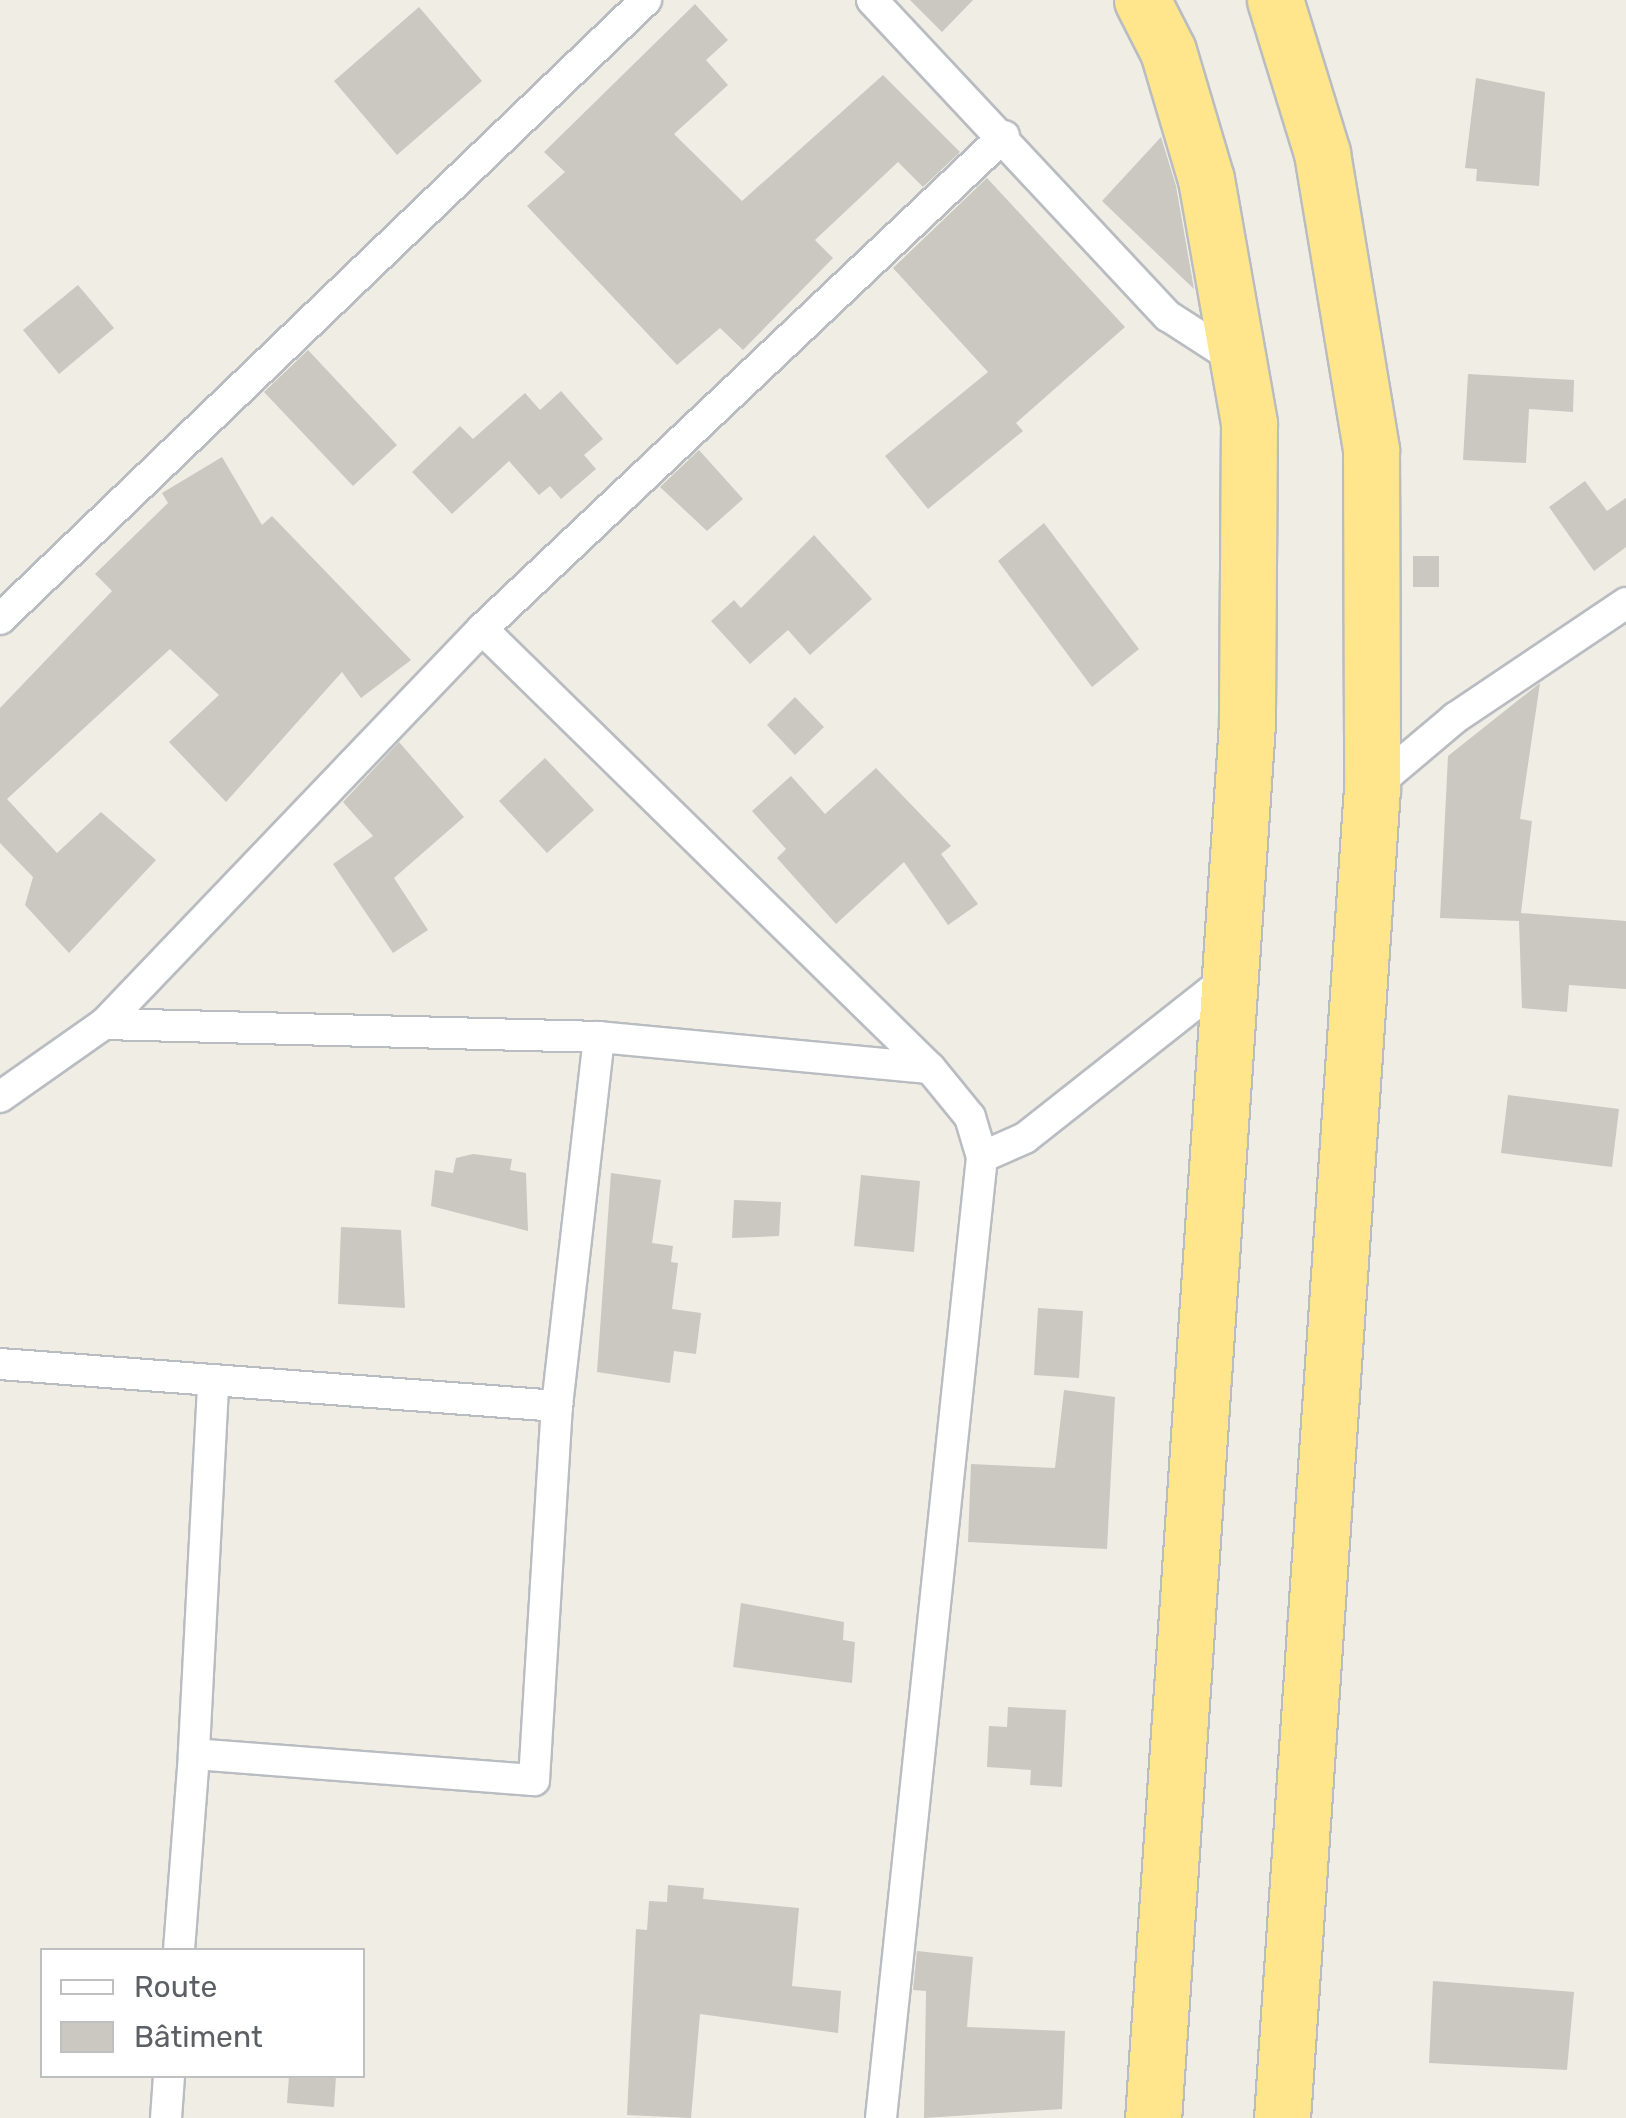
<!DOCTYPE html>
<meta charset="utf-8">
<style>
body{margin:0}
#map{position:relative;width:1626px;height:2118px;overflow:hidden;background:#efede4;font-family:Rubik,sans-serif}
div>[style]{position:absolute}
.building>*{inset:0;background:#cac8c1}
.roads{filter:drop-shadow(2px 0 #b9bcc1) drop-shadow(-2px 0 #b9bcc1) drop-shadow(0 2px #b9bcc1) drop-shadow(0 -2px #b9bcc1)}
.street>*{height:30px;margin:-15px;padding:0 15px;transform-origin:15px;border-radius:15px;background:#fff}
.highway>*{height:55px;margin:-27.5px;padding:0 27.5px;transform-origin:27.5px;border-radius:27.5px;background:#ffe58b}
span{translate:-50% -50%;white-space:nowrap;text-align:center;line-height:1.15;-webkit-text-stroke:10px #fff;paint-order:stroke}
.legend{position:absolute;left:40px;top:1948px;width:325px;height:130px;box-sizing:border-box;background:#fff;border:2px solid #bebfc1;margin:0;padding:12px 18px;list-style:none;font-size:30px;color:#5c6065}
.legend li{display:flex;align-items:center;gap:20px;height:50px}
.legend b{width:50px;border:2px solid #bebfc1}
</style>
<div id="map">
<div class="building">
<i style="clip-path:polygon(910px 0,973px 0,942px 32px)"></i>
<i style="clip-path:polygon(695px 4px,728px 40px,706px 60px,728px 85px,674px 134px,742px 201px,883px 75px,960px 152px,923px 187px,898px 162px,815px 240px,833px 258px,743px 350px,720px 328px,677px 365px,527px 206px,565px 172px,544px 152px)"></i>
<i style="clip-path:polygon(419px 7px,482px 81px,397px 155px,334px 81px)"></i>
<i style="clip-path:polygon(1476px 78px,1545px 92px,1539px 186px,1476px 181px,1477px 169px,1465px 168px)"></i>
<i style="clip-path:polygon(1161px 137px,1176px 186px,1194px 289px,1102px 201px)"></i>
<i style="clip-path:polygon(987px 178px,1125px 327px,1016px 423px,1023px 431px,928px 509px,885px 456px,988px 372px,893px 268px)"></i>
<i style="clip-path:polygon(78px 285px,114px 328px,59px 374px,23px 330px)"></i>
<i style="clip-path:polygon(308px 350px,397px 445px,353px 486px,264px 392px)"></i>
<i style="clip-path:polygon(1468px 374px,1574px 380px,1573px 412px,1529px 409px,1526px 463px,1463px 460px)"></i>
<i style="clip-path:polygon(561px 391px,603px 439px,584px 455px,596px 469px,561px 499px,550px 486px,539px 495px,509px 461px,452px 514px,412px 472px,460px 426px,473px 439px,525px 393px,540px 410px)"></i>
<i style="clip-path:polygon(699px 450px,743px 499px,707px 531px,660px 487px)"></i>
<i style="clip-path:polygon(222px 457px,262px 525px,272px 516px,411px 660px,361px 698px,342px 672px,226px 802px,169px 742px,219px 695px,170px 649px,7px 799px,57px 853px,101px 812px,156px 860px,69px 953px,25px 905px,33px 877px,0 843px,0 708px,112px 591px,95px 574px,168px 503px,162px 493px)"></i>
<i style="clip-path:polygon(1585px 481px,1607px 511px,1626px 498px,1626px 547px,1594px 571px,1549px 507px)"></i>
<i style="clip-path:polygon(1044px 523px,1139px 649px,1092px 687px,998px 561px)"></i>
<i style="clip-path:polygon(814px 535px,872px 599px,810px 655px,788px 630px,750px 664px,711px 621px,734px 600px,741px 608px)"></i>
<i style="clip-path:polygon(1413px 556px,1439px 556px,1439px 587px,1413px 587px)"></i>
<i style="clip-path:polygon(1540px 683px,1520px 819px,1532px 821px,1521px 913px,1626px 921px,1626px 989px,1569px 985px,1567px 1012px,1522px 1008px,1519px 921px,1440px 918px,1448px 756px)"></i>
<i style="clip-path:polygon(795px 697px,824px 727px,795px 755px,767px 725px)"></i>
<i style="clip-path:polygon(399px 742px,464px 817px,394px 878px,428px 930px,393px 953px,333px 864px,373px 836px,343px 802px)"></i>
<i style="clip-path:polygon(545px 758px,594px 810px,547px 853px,499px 801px)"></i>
<i style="clip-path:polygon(876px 768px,951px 846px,941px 854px,978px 904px,948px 925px,904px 862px,836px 924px,777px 858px,786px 849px,752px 811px,791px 776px,825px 814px)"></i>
<i style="clip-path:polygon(1508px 1095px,1619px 1109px,1612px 1167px,1501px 1153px)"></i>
<i style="clip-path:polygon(473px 1154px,512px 1159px,510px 1170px,526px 1173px,528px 1231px,431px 1206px,435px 1170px,453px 1173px,456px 1158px)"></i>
<i style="clip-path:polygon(611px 1173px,661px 1180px,652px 1243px,673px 1246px,671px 1262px,678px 1263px,672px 1309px,701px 1313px,696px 1354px,674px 1351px,670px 1383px,597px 1372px)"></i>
<i style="clip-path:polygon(861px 1175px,920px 1181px,914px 1252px,854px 1246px)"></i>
<i style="clip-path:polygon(734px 1200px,781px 1202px,779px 1236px,732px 1238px)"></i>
<i style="clip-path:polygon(341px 1227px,401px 1230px,405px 1308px,338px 1304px)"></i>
<i style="clip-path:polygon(1038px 1308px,1083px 1311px,1079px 1378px,1034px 1375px)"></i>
<i style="clip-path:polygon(1064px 1390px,1115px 1397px,1107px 1549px,968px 1542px,971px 1464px,1055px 1468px)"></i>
<i style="clip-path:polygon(741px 1603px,844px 1622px,843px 1640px,855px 1642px,852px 1683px,733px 1667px)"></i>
<i style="clip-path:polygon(1008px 1707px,1066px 1710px,1062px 1787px,1030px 1785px,1031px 1770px,987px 1767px,989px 1726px,1007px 1727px)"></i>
<i style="clip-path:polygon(668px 1885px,704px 1888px,703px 1899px,799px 1908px,792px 1986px,841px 1991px,838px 2033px,700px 2014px,691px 2118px,627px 2115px,636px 1929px,647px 1930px,649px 1901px,667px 1902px)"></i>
<i style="clip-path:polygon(917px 1951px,973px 1957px,967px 2027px,1065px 2031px,1062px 2109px,924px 2118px,926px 1991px,913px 1990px)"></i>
<i style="clip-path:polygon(1433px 1981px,1574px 1992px,1567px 2070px,1429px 2063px)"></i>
<i style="clip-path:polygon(289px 2076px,336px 2076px,334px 2107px,287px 2103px)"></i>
</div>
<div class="roads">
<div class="street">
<i style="left:872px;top:0;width:433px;rotate:46.9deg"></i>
<i style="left:1168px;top:316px;width:87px;rotate:32.8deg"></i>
<i style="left:0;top:619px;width:895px;rotate:-43.78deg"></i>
<i style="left:482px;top:629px;width:627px;rotate:44.42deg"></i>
<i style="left:930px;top:1068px;width:63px;rotate:50.8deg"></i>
<i style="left:970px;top:1117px;width:42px;rotate:73.3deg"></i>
<i style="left:982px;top:1157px;width:966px;rotate:96deg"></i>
<i style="left:1372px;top:788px;width:109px;rotate:-40.1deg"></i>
<i style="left:1455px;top:718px;width:206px;rotate:-33.9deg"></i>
<i style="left:104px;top:1024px;width:547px;rotate:-46.26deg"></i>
<i style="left:482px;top:629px;width:718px;rotate:-43.36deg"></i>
<i style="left:0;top:1097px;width:127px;rotate:-35.1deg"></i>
<i style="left:104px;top:1024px;width:495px;rotate:1.5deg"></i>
<i style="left:599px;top:1037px;width:332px;rotate:5.4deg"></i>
<i style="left:982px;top:1157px;width:47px;rotate:-23.8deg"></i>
<i style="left:1025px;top:1138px;width:261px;rotate:-38.3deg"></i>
<i style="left:0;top:1364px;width:559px;rotate:4.31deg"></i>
<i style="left:213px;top:1387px;width:367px;rotate:93deg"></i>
<i style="left:194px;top:1754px;width:341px;rotate:4.4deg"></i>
<i style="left:534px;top:1780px;width:375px;rotate:-86.5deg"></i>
<i style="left:557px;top:1406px;width:371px;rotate:-83.5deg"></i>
<i style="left:179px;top:1950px;width:197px;rotate:-85.6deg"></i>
<i style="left:166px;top:2118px;width:42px;rotate:-85.9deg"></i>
</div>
<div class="highway">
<i style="left:1142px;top:0;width:57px;rotate:63deg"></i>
<i style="left:1168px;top:51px;width:134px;rotate:73.5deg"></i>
<i style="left:1206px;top:179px;width:249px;rotate:80deg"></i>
<i style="left:1249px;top:424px;width:299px;rotate:90.4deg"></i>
<i style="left:1247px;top:723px;width:1398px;rotate:93.85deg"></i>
<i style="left:1275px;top:0;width:160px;rotate:72.9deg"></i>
<i style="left:1322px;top:153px;width:301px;rotate:80.6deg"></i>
<i style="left:1371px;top:450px;width:338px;rotate:89.8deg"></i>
<i style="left:1372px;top:788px;width:1333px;rotate:93.87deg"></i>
</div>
</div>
<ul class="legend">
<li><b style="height:12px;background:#fff"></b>Route</li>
<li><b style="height:28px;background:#cac8c1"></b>Bâtiment</li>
</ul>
</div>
